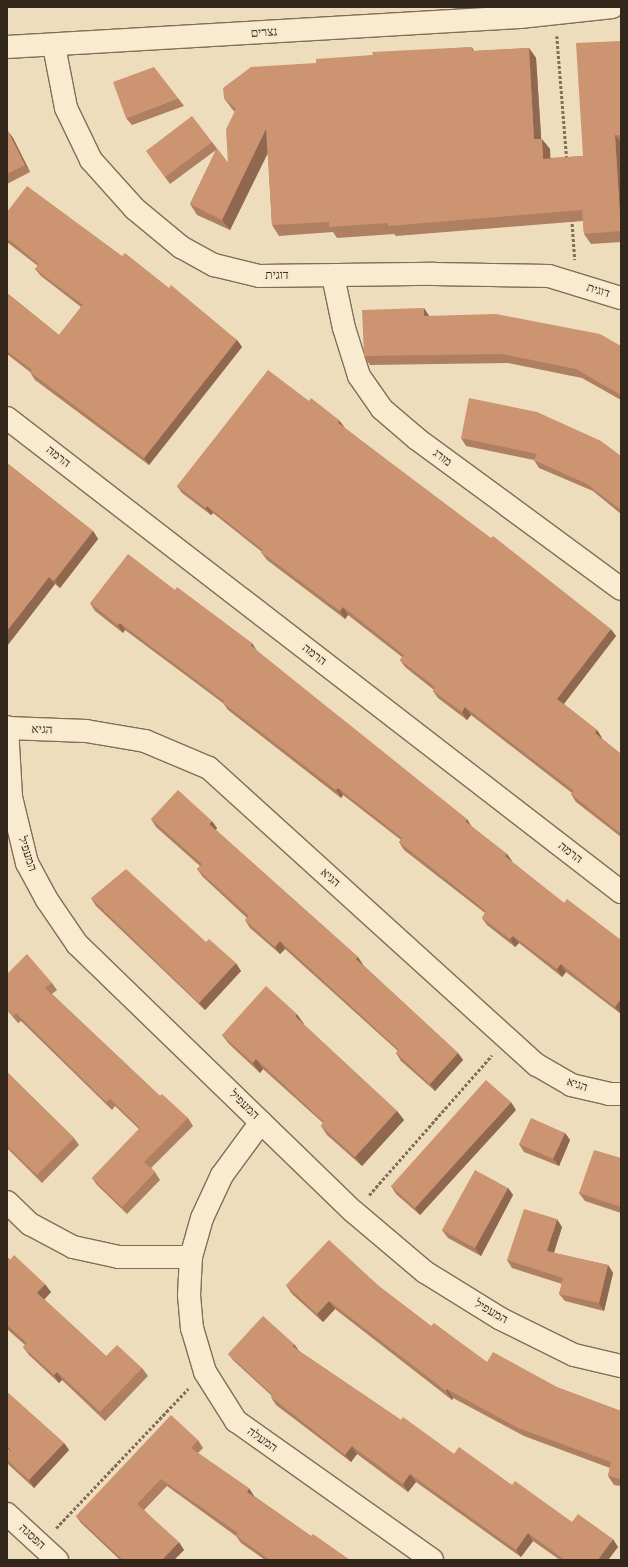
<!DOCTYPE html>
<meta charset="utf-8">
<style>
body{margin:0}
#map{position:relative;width:628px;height:1567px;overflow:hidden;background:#edddbc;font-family:"Times New Roman",Heebo,serif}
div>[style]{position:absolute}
.path>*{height:2.5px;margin-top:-1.25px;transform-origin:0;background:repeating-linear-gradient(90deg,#846d56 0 3px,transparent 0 5px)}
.roads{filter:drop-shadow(1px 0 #846d56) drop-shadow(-1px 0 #846d56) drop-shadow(0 1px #846d56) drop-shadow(0 -1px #846d56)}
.minor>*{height:22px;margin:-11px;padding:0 11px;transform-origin:11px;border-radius:11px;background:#f8ebcf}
.wall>*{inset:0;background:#af7f61}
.shaded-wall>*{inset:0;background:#8f684f}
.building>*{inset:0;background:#cc9471}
span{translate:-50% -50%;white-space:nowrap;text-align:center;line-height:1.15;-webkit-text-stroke:3.5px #f5e7cb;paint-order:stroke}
.street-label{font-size:12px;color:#33261b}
.frame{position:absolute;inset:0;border:8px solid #33261b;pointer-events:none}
</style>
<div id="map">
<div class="path">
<i style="left:557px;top:36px;width:124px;rotate:85.4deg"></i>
<i style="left:572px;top:219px;width:41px;rotate:85.8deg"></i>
<i style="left:369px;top:1195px;width:186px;rotate:-48.7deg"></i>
<i style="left:56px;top:1528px;width:192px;rotate:-46.5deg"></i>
</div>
<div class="roads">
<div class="minor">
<i style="left:54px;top:46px;width:63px;rotate:79deg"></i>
<i style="left:66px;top:108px;width:58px;rotate:64.3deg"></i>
<i style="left:91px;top:160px;width:66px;rotate:48.1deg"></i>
<i style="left:135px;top:209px;width:60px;rotate:39.6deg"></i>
<i style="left:181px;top:247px;width:38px;rotate:29deg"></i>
<i style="left:214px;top:265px;width:46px;rotate:13.7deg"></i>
<i style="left:259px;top:276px;width:175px;rotate:-0.7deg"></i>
<i style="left:434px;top:274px;width:115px;rotate:1deg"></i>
<i style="left:549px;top:276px;width:75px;rotate:17deg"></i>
<i style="left:7px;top:47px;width:514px;rotate:-3.35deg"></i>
<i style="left:520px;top:17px;width:93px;rotate:-6.2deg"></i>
<i style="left:333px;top:276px;width:53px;rotate:78.1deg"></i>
<i style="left:344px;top:328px;width:50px;rotate:72.6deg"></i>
<i style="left:359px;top:376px;width:40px;rotate:55.1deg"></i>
<i style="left:382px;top:409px;width:46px;rotate:40.6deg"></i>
<i style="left:417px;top:439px;width:253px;rotate:36.3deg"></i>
<i style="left:7px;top:418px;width:776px;rotate:37.67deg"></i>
<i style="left:7px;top:727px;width:70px;rotate:86.7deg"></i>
<i style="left:11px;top:797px;width:68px;rotate:76.4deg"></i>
<i style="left:27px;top:863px;width:42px;rotate:61.6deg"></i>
<i style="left:47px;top:900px;width:53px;rotate:55.7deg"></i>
<i style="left:77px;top:944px;width:385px;rotate:44.1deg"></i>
<i style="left:354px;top:1212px;width:93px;rotate:40.2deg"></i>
<i style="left:425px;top:1272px;width:89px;rotate:31.7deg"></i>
<i style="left:501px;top:1319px;width:81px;rotate:26.3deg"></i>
<i style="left:574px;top:1355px;width:48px;rotate:13.2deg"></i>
<i style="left:8px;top:728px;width:78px;rotate:2.2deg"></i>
<i style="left:86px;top:731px;width:60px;rotate:9.6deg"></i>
<i style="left:145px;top:741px;width:69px;rotate:22.9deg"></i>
<i style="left:209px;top:768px;width:442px;rotate:42.2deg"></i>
<i style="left:537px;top:1065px;width:39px;rotate:30deg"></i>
<i style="left:571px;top:1085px;width:39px;rotate:13deg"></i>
<i style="left:609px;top:1094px;width:12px"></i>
<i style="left:261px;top:1122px;width:66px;rotate:126.3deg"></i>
<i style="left:222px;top:1175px;width:47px;rotate:114.9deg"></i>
<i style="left:202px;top:1218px;width:41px;rotate:105.8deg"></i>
<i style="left:191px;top:1257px;width:38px;rotate:93deg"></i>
<i style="left:189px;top:1295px;width:33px;rotate:85deg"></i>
<i style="left:192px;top:1328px;width:46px;rotate:73.5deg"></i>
<i style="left:205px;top:1372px;width:58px;rotate:57.7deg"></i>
<i style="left:236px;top:1421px;width:240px;rotate:35.3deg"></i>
<i style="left:7px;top:1202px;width:32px;rotate:44deg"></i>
<i style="left:30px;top:1224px;width:49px;rotate:28.1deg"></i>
<i style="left:73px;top:1247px;width:47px;rotate:12.3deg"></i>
<i style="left:119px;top:1257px;width:72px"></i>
<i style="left:7px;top:1514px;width:68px;rotate:42.6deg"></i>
</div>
</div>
<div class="wall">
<i style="clip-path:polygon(621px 41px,621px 242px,591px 244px,584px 234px,583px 221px,396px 236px,394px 234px,337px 238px,333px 232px,279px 236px,272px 225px,268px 153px,230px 230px,197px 215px,190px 204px,216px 150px,170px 184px,151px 158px,212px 142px,228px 163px,235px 112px,232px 109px,224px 98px,316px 63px,373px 55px,472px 47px,474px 51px,529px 48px,536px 58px,541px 139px,550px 149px,550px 158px,583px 156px)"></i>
<i style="clip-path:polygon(178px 98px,184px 106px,132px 125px,126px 118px)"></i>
<i style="clip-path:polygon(7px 131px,13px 138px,30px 172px,7px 184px)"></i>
<i style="clip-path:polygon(7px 212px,237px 340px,242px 347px,149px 465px,35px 380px,30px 372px,7px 354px,7px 293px,59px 335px,81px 307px,41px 276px,35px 269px,38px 266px,7px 242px)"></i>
<i style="clip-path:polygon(429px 316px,621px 346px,621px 400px,582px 378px,508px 363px,370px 365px,364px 356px)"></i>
<i style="clip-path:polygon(309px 401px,345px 428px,616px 636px,564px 704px,597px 730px,602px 738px,601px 738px,621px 754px,621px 837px,576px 802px,571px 794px,572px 793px,471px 715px,467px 720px,438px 698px,433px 691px,434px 690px,405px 667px,400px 660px,402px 657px,348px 615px,345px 619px,267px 560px,261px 552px,262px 552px,213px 513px,211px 515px,182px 493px,177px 486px)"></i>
<i style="clip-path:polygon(461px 438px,621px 456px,621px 514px,593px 491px,539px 468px,534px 460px,466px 446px)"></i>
<i style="clip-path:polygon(7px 463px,93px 531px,98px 539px,60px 588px,55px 584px,7px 646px)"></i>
<i style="clip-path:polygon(175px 590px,256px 650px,472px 827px,507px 854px,512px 862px,564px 903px,621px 940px,621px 1014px,566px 972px,562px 977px,519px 943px,515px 947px,487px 925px,482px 918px,485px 913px,404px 850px,399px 842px,401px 840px,343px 795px,341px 798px,228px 710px,223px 703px,125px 630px,123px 633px,95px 611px,90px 603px)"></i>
<i style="clip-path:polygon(151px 819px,217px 828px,216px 830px,358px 957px,363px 965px,458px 1053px,463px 1060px,435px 1091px,401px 1061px,396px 1053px,398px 1051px,285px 949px,280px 954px,250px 928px,245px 920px,247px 918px,203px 877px,197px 869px,200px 866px,156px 827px)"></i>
<i style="clip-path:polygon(91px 898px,206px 942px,241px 971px,205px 1010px,96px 906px)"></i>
<i style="clip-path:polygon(7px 974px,52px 983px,57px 990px,52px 994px,160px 1096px,188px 1118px,193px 1126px,151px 1168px,155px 1172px,160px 1180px,127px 1214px,97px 1185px,92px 1178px,139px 1129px,115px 1106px,112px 1110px,21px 1021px,18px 1023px,7px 1010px)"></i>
<i style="clip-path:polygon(303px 1024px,397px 1111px,404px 1120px,362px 1166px,327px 1135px,321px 1126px,323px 1123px,263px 1069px,260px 1073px,229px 1044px,222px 1035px,304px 1024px)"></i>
<i style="clip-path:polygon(7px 1072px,74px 1138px,79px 1145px,42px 1183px,7px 1148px)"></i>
<i style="clip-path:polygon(516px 1110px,420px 1215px,396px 1194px,391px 1186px)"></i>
<i style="clip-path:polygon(565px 1133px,570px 1140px,559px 1166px,524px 1152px,519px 1144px)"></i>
<i style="clip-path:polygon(621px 1158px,621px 1213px,585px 1201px,579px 1193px)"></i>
<i style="clip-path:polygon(508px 1188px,513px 1195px,481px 1256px,448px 1238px,442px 1230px)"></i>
<i style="clip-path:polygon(562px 1227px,554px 1253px,608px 1265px,613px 1273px,604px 1311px,565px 1301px,559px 1294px,562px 1284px,512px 1268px,507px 1260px)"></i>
<i style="clip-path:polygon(7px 1257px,51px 1292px,44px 1299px,106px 1356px,142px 1368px,148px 1376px,105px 1421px,62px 1380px,59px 1383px,29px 1355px,23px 1347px,25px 1345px,7px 1329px)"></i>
<i style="clip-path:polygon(286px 1285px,380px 1287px,431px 1326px,487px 1362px,621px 1411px,621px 1486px,614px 1485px,608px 1476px,610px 1468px,524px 1436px,453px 1398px,452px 1400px,335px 1309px,323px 1322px,292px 1294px)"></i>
<i style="clip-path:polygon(299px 1351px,401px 1420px,454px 1454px,512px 1485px,572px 1522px,618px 1547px,608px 1560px,560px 1560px,533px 1541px,521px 1557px,416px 1482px,408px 1492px,357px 1454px,351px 1462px,276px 1405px,271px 1397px,272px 1396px,234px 1361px,228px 1354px)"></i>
<i style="clip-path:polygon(7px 1392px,64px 1443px,69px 1450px,34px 1488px,9px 1465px,7px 1462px,7px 1454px,9px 1451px,7px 1449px)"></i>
<i style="clip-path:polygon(198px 1440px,203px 1448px,198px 1453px,254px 1496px,311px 1536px,350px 1560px,265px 1560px,241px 1543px,236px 1536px,167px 1486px,144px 1510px,184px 1550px,174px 1560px,120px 1560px,81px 1523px,76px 1516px)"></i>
</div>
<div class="shaded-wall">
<i style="clip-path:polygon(529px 48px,536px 58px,542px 150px,534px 139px)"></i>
<i style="clip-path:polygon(266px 129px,274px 140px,230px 230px,222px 220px)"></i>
<i style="clip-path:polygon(8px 131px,13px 138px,30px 172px,25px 165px)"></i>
<i style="clip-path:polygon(615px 135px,621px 143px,621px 231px)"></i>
<i style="clip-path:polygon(542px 139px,550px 149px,551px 169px,543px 159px)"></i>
<i style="clip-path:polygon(424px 308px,430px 317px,424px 316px)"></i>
<i style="clip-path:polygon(237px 340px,242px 347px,149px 465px,144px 458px)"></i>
<i style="clip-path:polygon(339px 420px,345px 428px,338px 423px)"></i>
<i style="clip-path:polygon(207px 506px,213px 513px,211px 515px,206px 508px)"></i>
<i style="clip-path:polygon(93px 531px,98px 539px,60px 588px,54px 581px)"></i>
<i style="clip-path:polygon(49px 577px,55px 584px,7px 646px,7px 631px)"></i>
<i style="clip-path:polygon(343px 607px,348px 615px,345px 619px,340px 611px)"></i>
<i style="clip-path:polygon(120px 623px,125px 630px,123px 633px,118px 625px)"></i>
<i style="clip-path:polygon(611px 629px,616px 636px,562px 706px,557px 699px)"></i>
<i style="clip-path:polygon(252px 643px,257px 651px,250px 645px)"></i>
<i style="clip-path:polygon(465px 707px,471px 715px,467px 720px,462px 712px)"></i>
<i style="clip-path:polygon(597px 730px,602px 738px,600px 741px,595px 733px)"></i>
<i style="clip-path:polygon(338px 788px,343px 795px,341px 798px,336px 790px)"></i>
<i style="clip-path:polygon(467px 819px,472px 827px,465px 821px)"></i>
<i style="clip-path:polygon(212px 821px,217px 828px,214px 832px,209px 824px)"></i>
<i style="clip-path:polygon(507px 854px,512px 861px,510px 864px,505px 856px)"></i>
<i style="clip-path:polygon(513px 936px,519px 943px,515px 947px,510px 939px)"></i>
<i style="clip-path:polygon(280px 941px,285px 949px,280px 954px,275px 947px)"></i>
<i style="clip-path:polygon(358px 957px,363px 965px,361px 967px,356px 959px)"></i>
<i style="clip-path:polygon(236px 963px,241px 971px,205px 1010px,199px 1003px)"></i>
<i style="clip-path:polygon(561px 964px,566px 972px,562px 977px,557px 969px)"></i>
<i style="clip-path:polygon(621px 999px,621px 1014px,615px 1007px)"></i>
<i style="clip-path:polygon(297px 1014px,304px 1024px,302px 1026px,295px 1016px)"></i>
<i style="clip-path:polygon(458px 1053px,463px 1060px,435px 1091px,430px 1084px)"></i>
<i style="clip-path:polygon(256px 1059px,263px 1069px,260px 1073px,253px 1063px)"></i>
<i style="clip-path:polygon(511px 1102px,516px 1110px,420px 1215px,415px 1208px)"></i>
<i style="clip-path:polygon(397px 1111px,404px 1120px,362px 1166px,355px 1157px)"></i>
<i style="clip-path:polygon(565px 1133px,570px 1140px,559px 1166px,553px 1159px)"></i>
<i style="clip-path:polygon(508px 1188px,513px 1195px,481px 1256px,475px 1248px)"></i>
<i style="clip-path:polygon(557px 1219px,562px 1227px,552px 1258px,547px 1251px)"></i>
<i style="clip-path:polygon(608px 1265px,613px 1273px,604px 1311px,599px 1303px)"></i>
<i style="clip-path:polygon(45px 1284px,51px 1292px,43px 1301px,37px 1293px)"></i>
<i style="clip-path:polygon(329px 1301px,335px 1309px,323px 1322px,317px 1314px)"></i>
<i style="clip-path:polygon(294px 1344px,300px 1352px,292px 1346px)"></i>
<i style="clip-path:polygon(57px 1372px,62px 1380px,59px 1383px,54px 1375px)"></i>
<i style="clip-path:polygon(447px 1389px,453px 1398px,452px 1400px,446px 1391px)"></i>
<i style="clip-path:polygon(64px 1443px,69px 1450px,34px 1488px,29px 1480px)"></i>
<i style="clip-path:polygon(352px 1446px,357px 1454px,351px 1462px,345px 1455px)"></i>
<i style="clip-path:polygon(410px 1474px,416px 1482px,408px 1492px,403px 1484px)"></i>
<i style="clip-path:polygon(249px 1488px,254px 1496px,252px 1499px,247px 1492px)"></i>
<i style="clip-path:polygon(528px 1533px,533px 1541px,521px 1557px,516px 1550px)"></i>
<i style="clip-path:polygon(613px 1539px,618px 1547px,608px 1560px,598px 1560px)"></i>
<i style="clip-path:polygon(179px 1542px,184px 1550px,174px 1560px,162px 1560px)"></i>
</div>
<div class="building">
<i style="clip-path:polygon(621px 41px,621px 135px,615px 135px,621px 231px,584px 234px,582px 210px,388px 226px,388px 223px,329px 227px,329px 222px,272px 225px,266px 129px,222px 220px,190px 204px,217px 148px,228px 163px,226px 129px,236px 109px,224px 98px,223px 88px,251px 67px,316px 63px,316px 59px,373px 55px,372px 52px,472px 47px,472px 51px,529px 48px,534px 139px,542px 139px,543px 159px,583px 156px,576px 43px)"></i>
<i style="clip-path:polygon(154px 67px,178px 98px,126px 118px,113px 82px)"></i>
<i style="clip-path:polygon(192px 116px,212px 142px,165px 177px,146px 151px)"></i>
<i style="clip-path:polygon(7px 131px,8px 131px,25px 165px,7px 174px)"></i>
<i style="clip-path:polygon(27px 186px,122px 256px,125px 253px,169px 288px,171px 285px,237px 340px,144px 458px,30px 372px,32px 370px,7px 351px,7px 293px,59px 335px,83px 305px,35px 269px,39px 264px,7px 238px,7px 212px)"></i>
<i style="clip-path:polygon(424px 308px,424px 316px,496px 314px,600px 334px,621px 346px,621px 395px,576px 369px,502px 354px,364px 356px,362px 310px)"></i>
<i style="clip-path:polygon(268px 370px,309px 401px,311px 398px,339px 420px,338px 423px,491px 538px,493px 536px,611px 629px,557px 699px,597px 730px,595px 733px,621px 754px,621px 834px,571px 794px,574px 791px,465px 707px,462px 712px,433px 691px,435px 687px,400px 660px,404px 655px,343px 607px,340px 611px,261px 552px,263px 550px,207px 506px,206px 508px,177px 486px)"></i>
<i style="clip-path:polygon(469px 398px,537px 412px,601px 441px,621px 456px,621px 510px,587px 484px,534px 460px,537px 454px,461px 438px)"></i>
<i style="clip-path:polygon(7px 463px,93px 531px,54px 581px,49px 577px,7px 631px)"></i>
<i style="clip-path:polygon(128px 554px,175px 590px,177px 587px,252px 643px,250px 645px,467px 819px,465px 821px,507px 854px,505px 856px,564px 903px,567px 899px,621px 940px,621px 999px,615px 1007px,561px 964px,557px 969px,513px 936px,510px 939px,482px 918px,486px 911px,399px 842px,402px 838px,338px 788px,336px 790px,223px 703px,224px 701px,120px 623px,118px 625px,90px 603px)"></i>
<i style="clip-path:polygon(178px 790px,212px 821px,209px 824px,358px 957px,356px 959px,458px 1053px,430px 1084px,396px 1053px,399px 1050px,280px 941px,275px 947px,245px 920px,249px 916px,197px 869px,202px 864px,151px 819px)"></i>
<i style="clip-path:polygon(126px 869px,206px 942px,209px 939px,236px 963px,199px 1003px,91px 898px)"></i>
<i style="clip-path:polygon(27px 954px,52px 983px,45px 988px,160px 1096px,162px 1094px,188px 1118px,144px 1162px,155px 1172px,122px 1207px,92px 1178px,140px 1128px,110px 1099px,106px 1102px,16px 1013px,13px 1016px,7px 1009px,7px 974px)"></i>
<i style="clip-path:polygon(266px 986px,297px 1014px,295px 1016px,397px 1111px,355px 1157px,321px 1126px,324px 1122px,256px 1059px,253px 1063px,222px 1035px)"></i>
<i style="clip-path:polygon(7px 1072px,74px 1138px,37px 1175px,7px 1146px)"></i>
<i style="clip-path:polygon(486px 1080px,511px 1102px,415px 1208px,391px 1186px)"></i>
<i style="clip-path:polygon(531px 1118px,565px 1133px,553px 1159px,519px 1144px)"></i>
<i style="clip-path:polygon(594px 1150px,621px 1158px,621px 1207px,579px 1193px)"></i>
<i style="clip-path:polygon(475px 1170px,508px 1188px,475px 1248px,442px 1230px)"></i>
<i style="clip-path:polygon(524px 1209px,557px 1219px,547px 1251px,608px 1265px,599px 1303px,559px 1294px,563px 1278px,507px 1260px)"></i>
<i style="clip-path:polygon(329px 1240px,380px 1287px,431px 1326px,434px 1323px,487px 1362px,493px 1352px,557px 1387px,621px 1411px,621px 1479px,608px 1476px,611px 1462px,518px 1428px,447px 1389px,446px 1391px,329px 1301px,317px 1314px,286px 1285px)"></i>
<i style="clip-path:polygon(14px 1255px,45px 1284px,37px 1293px,106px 1356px,117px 1345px,142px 1368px,100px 1412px,57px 1372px,54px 1375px,23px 1347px,27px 1343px,7px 1325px,7px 1257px,10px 1260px)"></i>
<i style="clip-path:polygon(263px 1316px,294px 1344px,292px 1346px,401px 1420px,403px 1417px,454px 1454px,459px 1447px,512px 1485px,515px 1481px,572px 1522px,578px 1514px,613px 1539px,598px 1560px,565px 1560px,528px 1533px,516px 1550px,410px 1474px,403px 1484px,352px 1446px,345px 1455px,271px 1397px,273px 1395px,228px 1354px)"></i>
<i style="clip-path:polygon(7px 1392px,64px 1443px,29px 1480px,7px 1460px,7px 1454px,11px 1450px,7px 1446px)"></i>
<i style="clip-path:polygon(171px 1415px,198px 1440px,191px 1448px,249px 1488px,247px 1492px,311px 1536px,313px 1534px,350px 1560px,270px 1560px,236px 1536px,238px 1533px,161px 1479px,137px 1504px,179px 1542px,162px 1560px,123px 1560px,76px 1516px)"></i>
</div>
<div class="street-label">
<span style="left:264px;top:33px;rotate:-4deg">נצרים</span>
<span style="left:277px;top:276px">דוגית</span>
<span style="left:598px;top:291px;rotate:17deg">דוגית</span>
<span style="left:58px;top:457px;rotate:38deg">הרמה</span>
<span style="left:442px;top:458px;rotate:37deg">מורג</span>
<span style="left:314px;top:655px;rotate:38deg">הרמה</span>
<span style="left:42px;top:730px;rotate:2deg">הגיא</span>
<span style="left:570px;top:853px;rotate:38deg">הרמה</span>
<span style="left:27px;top:854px;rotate:72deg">המעפיל</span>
<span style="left:330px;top:878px;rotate:42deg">הגיא</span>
<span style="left:577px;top:1085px;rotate:19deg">הגיא</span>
<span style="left:244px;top:1105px;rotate:44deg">המעפיל</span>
<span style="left:491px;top:1312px;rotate:30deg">המעפיל</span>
<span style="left:262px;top:1440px;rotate:35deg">המעלה</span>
<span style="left:32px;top:1537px;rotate:43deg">הפסגה</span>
</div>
<div class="frame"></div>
</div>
